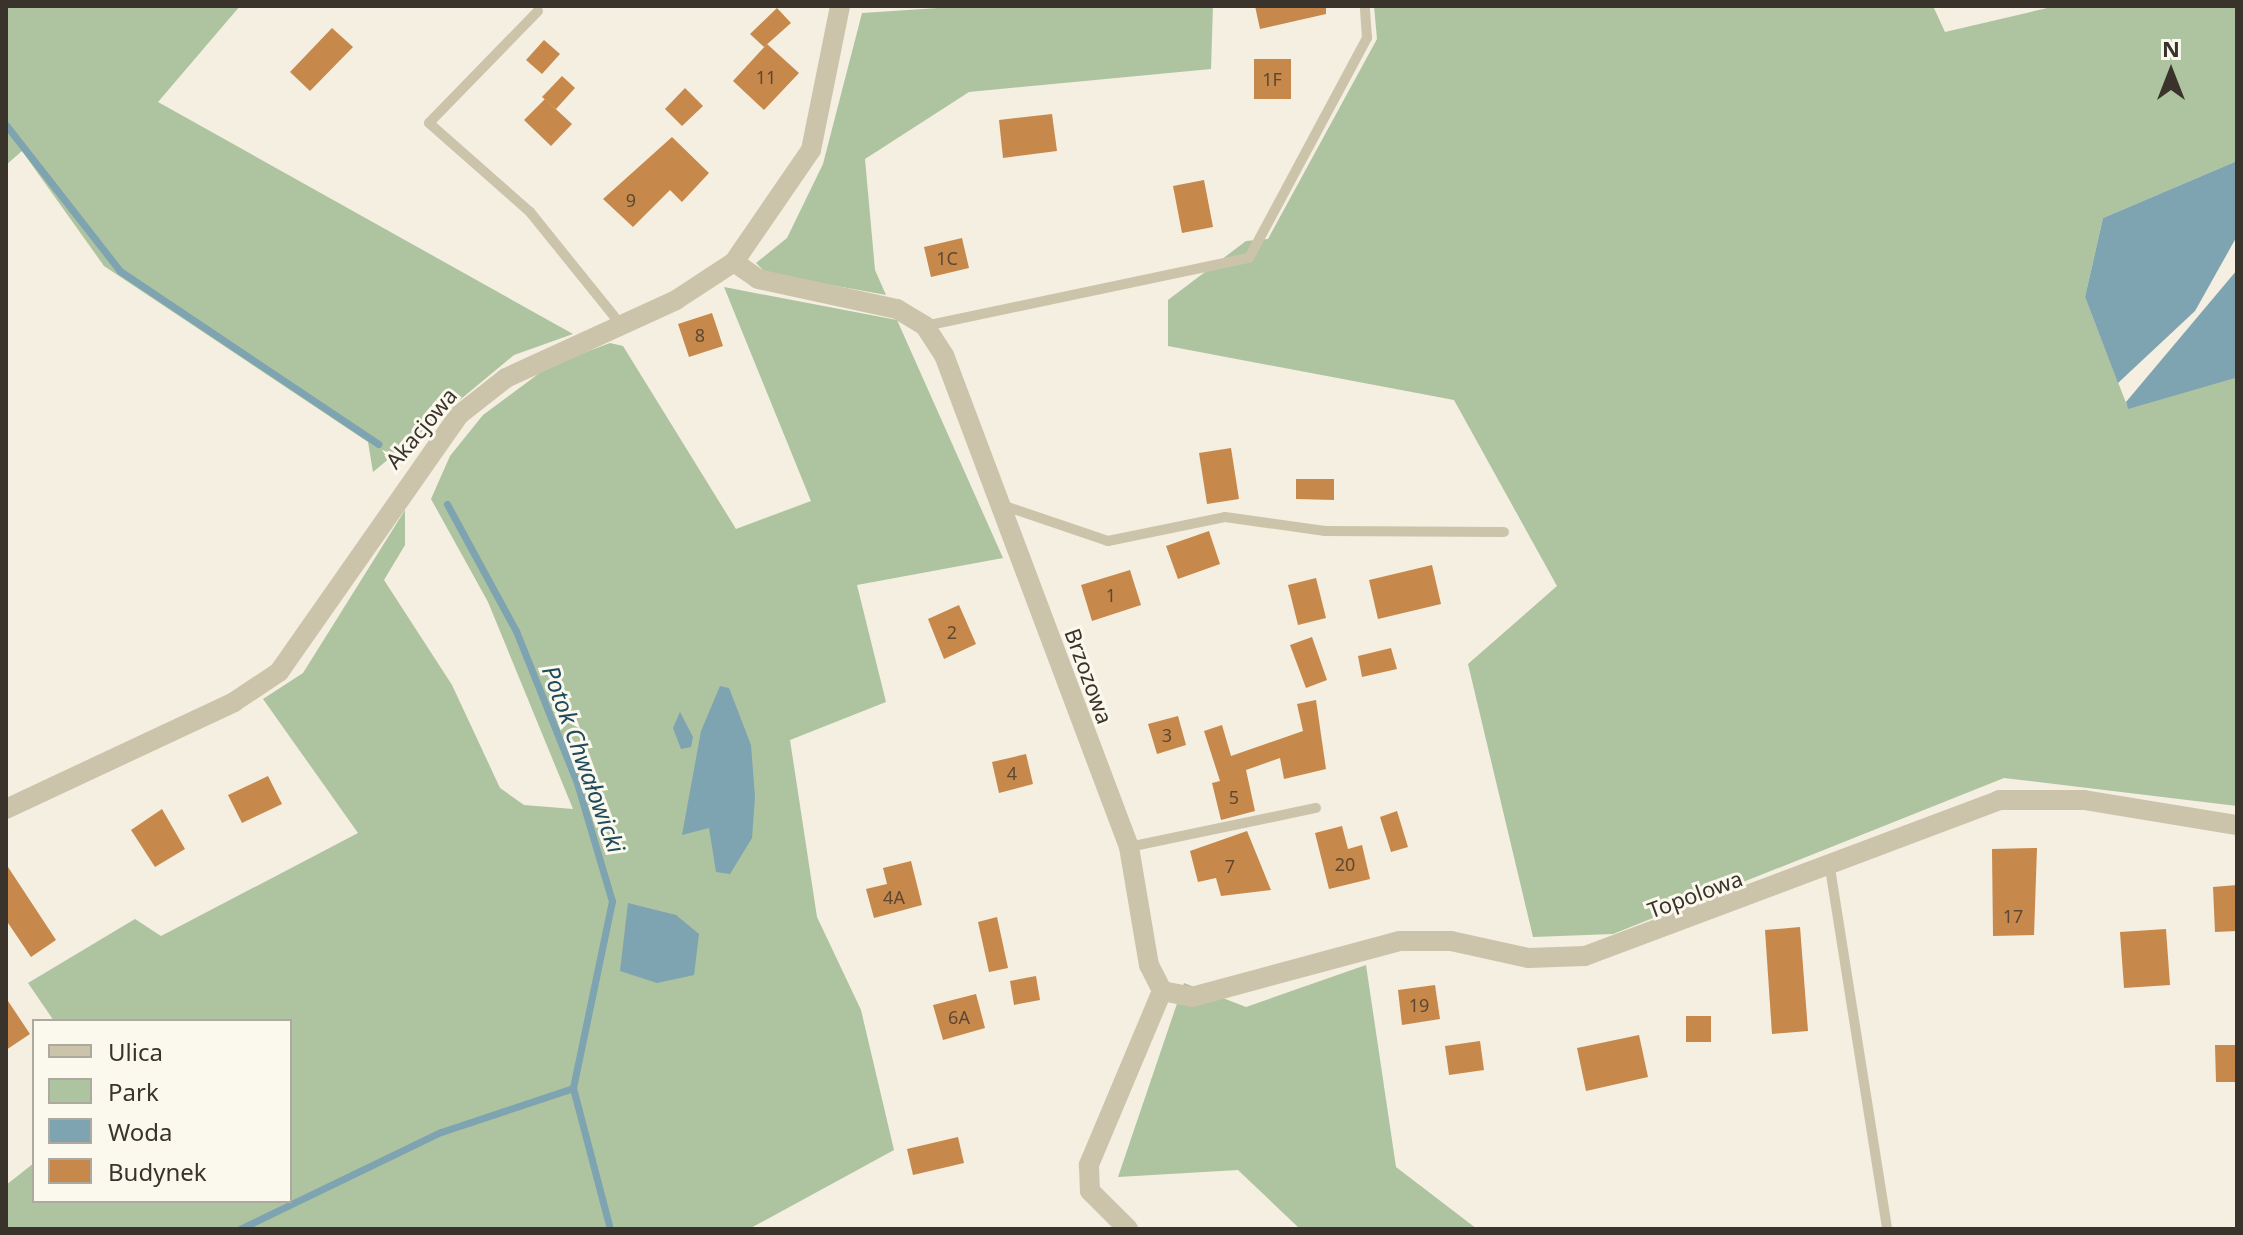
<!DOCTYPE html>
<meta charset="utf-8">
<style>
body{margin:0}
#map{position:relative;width:2243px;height:1235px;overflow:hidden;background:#f4efe0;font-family:"Noto Sans",sans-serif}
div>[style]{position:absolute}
.green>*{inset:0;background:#aec39f}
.water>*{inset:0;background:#7ea3b1}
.stream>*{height:7px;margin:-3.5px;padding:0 3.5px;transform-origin:3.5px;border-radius:3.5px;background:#7ea3b1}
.building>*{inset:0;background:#c7884b}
.service>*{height:10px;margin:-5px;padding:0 5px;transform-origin:5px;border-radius:5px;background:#ccc3ab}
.minor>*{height:20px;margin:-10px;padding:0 10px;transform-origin:10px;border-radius:10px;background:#ccc3ab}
span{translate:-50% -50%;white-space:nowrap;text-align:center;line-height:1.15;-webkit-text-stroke:6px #fbf8ed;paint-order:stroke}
.number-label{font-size:18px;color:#5d4833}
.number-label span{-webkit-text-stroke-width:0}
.street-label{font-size:22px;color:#3a332b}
.water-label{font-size:24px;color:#1f495d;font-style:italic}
.frame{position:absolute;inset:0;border:8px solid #3a332b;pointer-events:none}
.legend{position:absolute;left:32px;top:1019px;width:260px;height:184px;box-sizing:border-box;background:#fbf8ed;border:2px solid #aea99f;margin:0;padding:10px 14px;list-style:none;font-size:24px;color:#3a332b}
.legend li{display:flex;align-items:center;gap:16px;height:40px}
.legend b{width:40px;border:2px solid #aea99f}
.north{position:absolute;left:2131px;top:32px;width:80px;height:80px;-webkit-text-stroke:6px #fbf8ed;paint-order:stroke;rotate:0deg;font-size:22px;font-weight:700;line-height:32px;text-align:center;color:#3a332b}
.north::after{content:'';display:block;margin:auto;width:28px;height:36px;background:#3a332b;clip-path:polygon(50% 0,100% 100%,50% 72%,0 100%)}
</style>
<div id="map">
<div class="green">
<i style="clip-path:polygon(240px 6px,158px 102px,573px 334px,514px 355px,373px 472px,368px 442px,104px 266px,22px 151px,6px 165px,7px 6px)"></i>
<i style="clip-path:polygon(969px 6px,1213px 6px,1211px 69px,969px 92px,865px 159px,875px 270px,886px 295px,766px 273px,756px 263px,787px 238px,823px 164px,862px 13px)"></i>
<i style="clip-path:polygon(1374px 6px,1933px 6px,1945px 32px,2056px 6px,2237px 6px,2237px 161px,2103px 218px,2085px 297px,2128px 408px,2237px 375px,2237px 806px,2004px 778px,1613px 934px,1533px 937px,1468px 664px,1557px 586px,1454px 400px,1168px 346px,1168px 300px,1246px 241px,1268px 239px,1377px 39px)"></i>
<i style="clip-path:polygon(724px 287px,897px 320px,1003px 558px,857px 585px,886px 702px,790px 740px,817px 917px,861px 1010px,894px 1150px,749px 1229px,6px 1229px,6px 1185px,34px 1163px,34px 1201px,290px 1201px,290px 1021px,54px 1021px,28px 983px,135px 919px,161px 936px,358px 833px,263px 699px,303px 673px,405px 510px,405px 545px,384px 580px,452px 685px,500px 788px,524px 805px,573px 809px,488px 602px,431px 499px,450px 456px,483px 415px,549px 366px,610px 343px,623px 346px,736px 529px,811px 501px)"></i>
<i style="clip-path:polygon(1366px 965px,1396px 1167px,1477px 1229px,1300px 1229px,1238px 1170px,1118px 1177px,1184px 983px,1246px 1007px)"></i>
</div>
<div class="water">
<i style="clip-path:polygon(2237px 161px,2237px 236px,2227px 254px,2195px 311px,2118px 383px,2085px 297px,2103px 218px)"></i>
<i style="clip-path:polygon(2237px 270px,2235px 378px,2128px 409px,2126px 402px)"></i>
<i style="clip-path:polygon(720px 686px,729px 688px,751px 745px,755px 797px,752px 838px,730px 874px,716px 872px,709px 828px,682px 835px,701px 731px)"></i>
<i style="clip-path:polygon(680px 712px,693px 737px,691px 747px,681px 749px,673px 728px)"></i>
<i style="clip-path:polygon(628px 903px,676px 915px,699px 934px,694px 975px,657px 983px,620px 971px)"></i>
</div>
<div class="stream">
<i style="left:6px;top:125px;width:185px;rotate:52deg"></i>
<i style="left:120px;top:271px;width:311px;rotate:33.8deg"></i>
<i style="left:447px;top:504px;width:145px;rotate:61.5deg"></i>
<i style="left:516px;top:631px;width:164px;rotate:68.1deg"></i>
<i style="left:577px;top:783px;width:123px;rotate:73.5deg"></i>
<i style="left:612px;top:901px;width:191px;rotate:101.8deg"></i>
<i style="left:573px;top:1088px;width:146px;rotate:75.3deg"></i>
<i style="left:240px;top:1229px;width:223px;rotate:-25.8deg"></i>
<i style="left:441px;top:1132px;width:139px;rotate:-18.4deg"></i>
</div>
<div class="building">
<i style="clip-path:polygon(1255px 6px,1326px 6px,1326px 14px,1260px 29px)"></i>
<i style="clip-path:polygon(777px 8px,791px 23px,764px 47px,750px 34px)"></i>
<i style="clip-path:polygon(332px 28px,353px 47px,310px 91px,290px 72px)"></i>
<i style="clip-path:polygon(544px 40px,560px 54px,542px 74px,526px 60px)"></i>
<i style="clip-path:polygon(767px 44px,799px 73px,764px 110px,733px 81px)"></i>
<i style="clip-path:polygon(1254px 59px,1291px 59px,1291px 99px,1254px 99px)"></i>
<i style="clip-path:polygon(562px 76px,575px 88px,556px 109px,542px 97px)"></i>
<i style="clip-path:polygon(685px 88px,703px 106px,682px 126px,665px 109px)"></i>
<i style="clip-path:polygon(545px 99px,572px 124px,551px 146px,524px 120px)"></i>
<i style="clip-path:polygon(1052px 114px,1057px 151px,1003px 158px,999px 120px)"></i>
<i style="clip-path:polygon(672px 137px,709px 173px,682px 202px,670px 190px,633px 227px,603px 199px)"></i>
<i style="clip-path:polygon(1204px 180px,1213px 227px,1182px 233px,1173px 186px)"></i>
<i style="clip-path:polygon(962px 238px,969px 268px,931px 277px,924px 247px)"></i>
<i style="clip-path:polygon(712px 313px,723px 346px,689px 357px,678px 324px)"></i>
<i style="clip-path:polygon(1231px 448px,1239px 499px,1207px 504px,1199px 453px)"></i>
<i style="clip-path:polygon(1296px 479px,1334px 479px,1334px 500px,1296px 499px)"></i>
<i style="clip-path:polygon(1209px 531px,1220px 564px,1178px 579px,1166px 546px)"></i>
<i style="clip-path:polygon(1432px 565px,1441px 604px,1378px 619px,1369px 580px)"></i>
<i style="clip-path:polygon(1130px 570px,1141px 605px,1092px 621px,1081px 585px)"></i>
<i style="clip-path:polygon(1316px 578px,1326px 618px,1298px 625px,1288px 585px)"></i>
<i style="clip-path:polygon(959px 605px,976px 644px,944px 659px,928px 619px)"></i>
<i style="clip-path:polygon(1312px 637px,1327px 680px,1306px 688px,1290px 645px)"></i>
<i style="clip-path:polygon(1391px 648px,1397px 669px,1362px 677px,1358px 656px)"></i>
<i style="clip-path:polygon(1316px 700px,1326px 769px,1284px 779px,1280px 758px,1246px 770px,1255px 811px,1221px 820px,1212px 783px,1220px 781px,1204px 731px,1222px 725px,1231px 756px,1303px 731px,1297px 704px)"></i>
<i style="clip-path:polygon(1178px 716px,1186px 745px,1157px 754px,1148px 724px)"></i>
<i style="clip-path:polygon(1026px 754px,1033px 784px,999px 793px,992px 762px)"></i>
<i style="clip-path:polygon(268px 776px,282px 804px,242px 823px,228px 795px)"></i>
<i style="clip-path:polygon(162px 809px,185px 849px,155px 867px,131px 830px)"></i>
<i style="clip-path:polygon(1397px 811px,1408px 847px,1391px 852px,1380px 817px)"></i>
<i style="clip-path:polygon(1342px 826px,1348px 849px,1362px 845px,1370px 879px,1329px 889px,1315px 833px)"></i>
<i style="clip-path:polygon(1247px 831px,1271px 890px,1221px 896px,1216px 878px,1198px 882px,1190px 851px)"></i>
<i style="clip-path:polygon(2037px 848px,2034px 935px,1993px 936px,1992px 849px)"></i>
<i style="clip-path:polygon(911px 861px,922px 905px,874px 918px,866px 889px,887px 884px,883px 868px)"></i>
<i style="clip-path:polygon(6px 864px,56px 940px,31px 957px,6px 920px)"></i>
<i style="clip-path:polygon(2237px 885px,2237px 931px,2215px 932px,2213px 887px)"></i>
<i style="clip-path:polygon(997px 917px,1008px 968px,989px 972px,978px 922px)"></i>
<i style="clip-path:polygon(1800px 927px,1808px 1031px,1772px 1034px,1765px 930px)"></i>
<i style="clip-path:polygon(2166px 929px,2170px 985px,2124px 988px,2120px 932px)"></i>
<i style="clip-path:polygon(1036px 976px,1040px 1000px,1014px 1005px,1010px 981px)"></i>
<i style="clip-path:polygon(1435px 985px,1440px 1019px,1402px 1025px,1398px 990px)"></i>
<i style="clip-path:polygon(976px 994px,985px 1028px,943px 1040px,933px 1005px)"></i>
<i style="clip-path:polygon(6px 998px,30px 1034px,6px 1050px)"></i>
<i style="clip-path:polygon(1686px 1016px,1711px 1016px,1711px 1042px,1686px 1042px)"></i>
<i style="clip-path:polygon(1639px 1035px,1648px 1077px,1586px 1091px,1577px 1048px)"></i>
<i style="clip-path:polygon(1480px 1041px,1484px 1070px,1449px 1075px,1445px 1046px)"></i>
<i style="clip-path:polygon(2215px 1045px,2237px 1045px,2237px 1082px,2216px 1082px)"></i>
<i style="clip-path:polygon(958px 1137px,964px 1163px,913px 1175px,907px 1149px)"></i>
</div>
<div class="service">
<i style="left:538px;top:11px;width:156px;rotate:134.2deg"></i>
<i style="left:429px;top:123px;width:135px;rotate:41.4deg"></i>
<i style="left:530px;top:212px;width:146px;rotate:51.1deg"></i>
<i style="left:925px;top:326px;width:331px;rotate:-11.9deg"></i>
<i style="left:1249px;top:258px;width:250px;rotate:-61.8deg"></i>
<i style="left:1367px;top:38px;width:32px;rotate:-94deg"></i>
<i style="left:1002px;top:505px;width:112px;rotate:18.8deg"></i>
<i style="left:1108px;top:541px;width:119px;rotate:-11.6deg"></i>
<i style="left:1225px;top:517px;width:101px;rotate:8deg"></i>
<i style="left:1325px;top:531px;width:179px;rotate:0.3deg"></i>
<i style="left:1129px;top:847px;width:191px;rotate:-11.8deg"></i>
<i style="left:1830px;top:868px;width:365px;rotate:81deg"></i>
</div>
<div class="minor">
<i style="left:734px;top:262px;width:29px;rotate:35deg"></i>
<i style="left:758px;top:279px;width:142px;rotate:12.2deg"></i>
<i style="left:897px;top:309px;width:33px;rotate:31deg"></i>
<i style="left:925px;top:326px;width:35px;rotate:57deg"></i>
<i style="left:944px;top:355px;width:526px;rotate:69.39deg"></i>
<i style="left:1129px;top:847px;width:120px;rotate:80.4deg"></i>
<i style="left:1149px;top:965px;width:29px;rotate:63deg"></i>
<i style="left:1162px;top:991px;width:189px;rotate:112.8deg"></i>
<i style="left:1089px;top:1165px;width:26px;rotate:88deg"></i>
<i style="left:1090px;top:1191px;width:54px;rotate:45deg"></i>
<i style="left:6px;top:809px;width:252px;rotate:-25.1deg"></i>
<i style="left:234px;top:702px;width:54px;rotate:-33.7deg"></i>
<i style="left:279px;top:672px;width:314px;rotate:-55deg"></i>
<i style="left:459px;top:415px;width:60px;rotate:-38.2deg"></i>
<i style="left:506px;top:378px;width:187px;rotate:-24.6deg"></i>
<i style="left:676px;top:300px;width:69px;rotate:-33.2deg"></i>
<i style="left:734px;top:262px;width:136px;rotate:-55.5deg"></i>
<i style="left:811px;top:150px;width:147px;rotate:-78.6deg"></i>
<i style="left:1162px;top:991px;width:31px;rotate:11deg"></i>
<i style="left:1192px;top:997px;width:215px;rotate:-15.1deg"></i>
<i style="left:1400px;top:941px;width:51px"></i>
<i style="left:1451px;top:941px;width:79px;rotate:12.4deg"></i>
<i style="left:1528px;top:958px;width:57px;rotate:-2deg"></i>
<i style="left:1585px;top:956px;width:442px;rotate:-20.6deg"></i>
<i style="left:1999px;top:800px;width:85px"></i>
<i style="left:2084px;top:800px;width:155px;rotate:9.3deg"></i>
</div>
<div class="number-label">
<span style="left:766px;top:77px">11</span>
<span style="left:1272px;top:79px">1F</span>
<span style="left:631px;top:200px">9</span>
<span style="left:947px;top:258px">1C</span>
<span style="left:700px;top:335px">8</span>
<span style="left:1111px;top:595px">1</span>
<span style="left:952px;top:632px">2</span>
<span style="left:1167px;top:735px">3</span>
<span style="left:1012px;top:773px">4</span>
<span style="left:1234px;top:797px">5</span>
<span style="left:1345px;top:864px">20</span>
<span style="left:1230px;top:866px">7</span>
<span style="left:894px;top:897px">4A</span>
<span style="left:2013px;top:916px">17</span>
<span style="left:1419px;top:1005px">19</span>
<span style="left:959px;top:1017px">6A</span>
</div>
<div class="street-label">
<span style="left:421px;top:428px;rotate:-50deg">Akacjowa</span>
<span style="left:1089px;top:676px;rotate:70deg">Brzozowa</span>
<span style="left:1695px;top:894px;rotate:-20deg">Topolowa</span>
</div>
<div class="water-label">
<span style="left:584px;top:759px;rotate:70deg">Potok Chwałowicki</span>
</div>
<div class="frame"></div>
<ul class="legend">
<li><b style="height:10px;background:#ccc3ab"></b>Ulica</li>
<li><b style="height:22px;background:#aec39f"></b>Park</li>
<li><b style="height:22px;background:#7ea3b1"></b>Woda</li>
<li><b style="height:22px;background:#c7884b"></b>Budynek</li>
</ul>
<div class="north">N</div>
</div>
